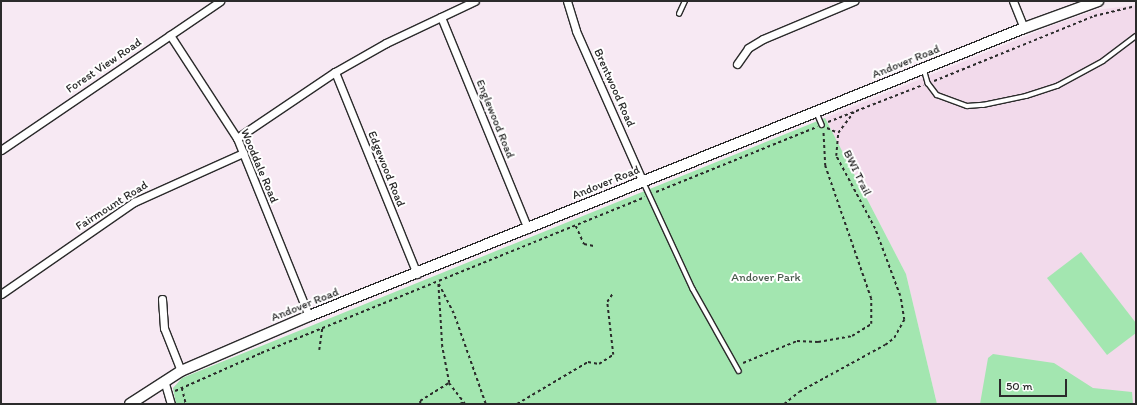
<!DOCTYPE html>
<style>
body{margin:0}
#map{position:relative;width:1137px;height:405px;overflow:hidden;background:#f7e9f3;font-family:Itim,sans-serif}
div>[style]{position:absolute}
.built>*{inset:0;background:#f2daeb}
.green>*{inset:0;background:#a3e6b0}
.path>*{height:1.5px;margin-top:-0.75px;transform-origin:0;background:repeating-linear-gradient(90deg,#2b2b2b 0 3px,transparent 0 6px)}
.roads{filter:drop-shadow(1px 0 #2b2b2b) drop-shadow(-1px 0 #2b2b2b) drop-shadow(0 1px #2b2b2b) drop-shadow(0 -1px #2b2b2b)}
.lane>*{height:3.5px;margin:-1.75px;padding:0 1.75px;transform-origin:1.75px;border-radius:1.75px;background:#fff}
.street>*{height:7px;margin:-3.5px;padding:0 3.5px;transform-origin:3.5px;border-radius:3.5px;background:#fff}
.secondary>*{height:10px;margin:-5px;padding:0 5px;transform-origin:5px;border-radius:5px;background:#fff}
span{translate:-50% -50%;white-space:nowrap;text-align:center;line-height:1.15;-webkit-text-stroke:4px #fff;paint-order:stroke}
.street-label{font-size:12px;color:#2b2b2b}
.park-label{font-size:12px;color:#495a4c}
.frame{position:absolute;inset:0;border:2px solid #2b2b2b;pointer-events:none}
.scale{position:absolute;left:999px;top:379px;width:68px;height:18px;box-sizing:border-box;border:2px solid #2b2b2b;border-top:0;padding-left:5px;font-size:12px;line-height:14px;white-space:nowrap;color:#2b2b2b;-webkit-text-stroke:3px #fff;paint-order:stroke}
</style>
<div id="map">
<div class="built">
<i style="clip-path:polygon(1136px 5px,1136px 404px,937px 404px,906px 274px,825px 118px,1051px 26px,1096px 10px)"></i>
</div>
<div class="green">
<i style="clip-path:polygon(825px 118px,906px 274px,937px 404px,176px 404px,173px 388px,182px 378px)"></i>
<i style="clip-path:polygon(1081px 252px,1136px 323px,1136px 333px,1107px 355px,1047px 278px)"></i>
<i style="clip-path:polygon(993px 354px,1054px 363px,1093px 388px,1132px 392px,1133px 404px,980px 404px,988px 358px)"></i>
</div>
<div class="path">
<i style="left:934px;top:81px;width:173px;rotate:-22.1deg"></i>
<i style="left:1094px;top:16px;width:43px;rotate:-13.4deg"></i>
<i style="left:828px;top:122px;width:102px;rotate:-21.3deg"></i>
<i style="left:827px;top:128px;width:12px;rotate:24deg"></i>
<i style="left:656px;top:192px;width:174px;rotate:-22deg"></i>
<i style="left:576px;top:226px;width:20px;rotate:66deg"></i>
<i style="left:584px;top:244px;width:10px;rotate:11deg"></i>
<i style="left:439px;top:284px;width:36px;rotate:63deg"></i>
<i style="left:455px;top:316px;width:93px;rotate:70.6deg"></i>
<i style="left:319px;top:350px;width:22px;rotate:-82deg"></i>
<i style="left:743px;top:363px;width:58px;rotate:-22.2deg"></i>
<i style="left:797px;top:341px;width:21px;rotate:3deg"></i>
<i style="left:818px;top:342px;width:35px;rotate:-10deg"></i>
<i style="left:852px;top:336px;width:22px;rotate:-32deg"></i>
<i style="left:871px;top:324px;width:25px;rotate:-90deg"></i>
<i style="left:871px;top:299px;width:141px;rotate:-109.1deg"></i>
<i style="left:825px;top:166px;width:35px;rotate:-93deg"></i>
<i style="left:449px;top:383px;width:24px;rotate:52deg"></i>
<i style="left:182px;top:388px;width:16px;rotate:76deg"></i>
<i style="left:175px;top:391px;width:94px;rotate:-23.8deg"></i>
<i style="left:261px;top:353px;width:414px;rotate:-22.1deg"></i>
<i style="left:420px;top:404px;width:3px;rotate:-90deg"></i>
<i style="left:420px;top:401px;width:34px;rotate:-32deg"></i>
<i style="left:449px;top:383px;width:37px;rotate:-101deg"></i>
<i style="left:442px;top:347px;width:65px;rotate:-93.5deg"></i>
<i style="left:460px;top:404px;width:4px;rotate:-27deg"></i>
<i style="left:464px;top:402px;width:2px;rotate:63deg"></i>
<i style="left:517px;top:404px;width:82px;rotate:-30.6deg"></i>
<i style="left:588px;top:362px;width:11px;rotate:10deg"></i>
<i style="left:599px;top:364px;width:17px;rotate:-33deg"></i>
<i style="left:613px;top:355px;width:53px;rotate:-96.5deg"></i>
<i style="left:607px;top:302px;width:11px;rotate:-56deg"></i>
<i style="left:784px;top:404px;width:19px;rotate:-39deg"></i>
<i style="left:799px;top:392px;width:98px;rotate:-28.7deg"></i>
<i style="left:885px;top:345px;width:11px;rotate:-38deg"></i>
<i style="left:894px;top:338px;width:21px;rotate:-61deg"></i>
<i style="left:904px;top:320px;width:24px;rotate:-99deg"></i>
<i style="left:900px;top:296px;width:72px;rotate:-110.5deg"></i>
<i style="left:875px;top:229px;width:83px;rotate:-118.1deg"></i>
<i style="left:836px;top:156px;width:23px;rotate:-85deg"></i>
<i style="left:838px;top:133px;width:26px;rotate:-53deg"></i>
</div>
<div class="roads">
<div class="lane">
<i style="left:679px;top:14px;width:14px;rotate:-65deg"></i>
<i style="left:924px;top:69px;width:15px;rotate:74deg"></i>
<i style="left:928px;top:83px;width:15px;rotate:53deg"></i>
<i style="left:937px;top:95px;width:32px;rotate:20deg"></i>
<i style="left:967px;top:106px;width:16px;rotate:-4deg"></i>
<i style="left:983px;top:105px;width:44px;rotate:-11.8deg"></i>
<i style="left:1026px;top:96px;width:33px;rotate:-18deg"></i>
<i style="left:1057px;top:86px;width:52px;rotate:-28.5deg"></i>
<i style="left:1103px;top:61px;width:41px;rotate:-37.1deg"></i>
<i style="left:817px;top:113px;width:13px;rotate:67deg"></i>
<i style="left:644px;top:183px;width:117px;rotate:65.2deg"></i>
<i style="left:693px;top:289px;width:94px;rotate:60.7deg"></i>
</div>
<div class="street">
<i style="left:567px;top:1px;width:31px;rotate:73deg"></i>
<i style="left:576px;top:31px;width:165px;rotate:66.1deg"></i>
<i style="left:1013px;top:1px;width:29px;rotate:68deg"></i>
<i style="left:441px;top:17px;width:229px;rotate:67.7deg"></i>
<i style="left:170px;top:35px;width:123px;rotate:57deg"></i>
<i style="left:237px;top:138px;width:192px;rotate:68deg"></i>
<i style="left:737px;top:64px;width:19px;rotate:-55deg"></i>
<i style="left:748px;top:48px;width:17px;rotate:-31deg"></i>
<i style="left:763px;top:39px;width:99px;rotate:-22.7deg"></i>
<i style="left:335px;top:72px;width:218px;rotate:67.9deg"></i>
<i style="left:237px;top:138px;width:118px;rotate:-34deg"></i>
<i style="left:335px;top:72px;width:59px;rotate:-29.6deg"></i>
<i style="left:386px;top:43px;width:98px;rotate:-25.3deg"></i>
<i style="left:1px;top:150px;width:265px;rotate:-34.2deg"></i>
<i style="left:1px;top:294px;width:162px;rotate:-34.7deg"></i>
<i style="left:134px;top:202px;width:120px;rotate:-24.2deg"></i>
<i style="left:162px;top:299px;width:29px;rotate:86deg"></i>
<i style="left:164px;top:328px;width:46px;rotate:68.4deg"></i>
<i style="left:164px;top:380px;width:25px;rotate:74deg"></i>
</div>
<div class="secondary">
<i style="left:130px;top:404px;width:61px;rotate:-32.9deg"></i>
<i style="left:181px;top:371px;width:139px;rotate:-23.3deg"></i>
<i style="left:309px;top:316px;width:771px;rotate:-21.94deg"></i>
<i style="left:1024px;top:28px;width:79px;rotate:-20deg"></i>
</div>
</div>
<div class="street-label">
<span style="left:906px;top:62px;rotate:-22deg">Andover Road</span>
<span style="left:104px;top:66px;rotate:-34deg">Forest View Road</span>
<span style="left:614px;top:88px;rotate:66deg">Brentwood Road</span>
<span style="left:495px;top:119px;rotate:68deg">Englewood Road</span>
<span style="left:259px;top:166px;rotate:67deg">Wooddale Road</span>
<span style="left:386px;top:169px;rotate:68deg">Edgewood Road</span>
<span style="left:857px;top:173px;rotate:64deg">BWI Trail</span>
<span style="left:606px;top:183px;rotate:-22deg">Andover Road</span>
<span style="left:112px;top:206px;rotate:-32deg">Fairmount Road</span>
<span style="left:305px;top:305px;rotate:-22deg">Andover Road</span>
</div>
<div class="park-label">
<span style="left:766px;top:278px">Andover Park</span>
</div>
<div class="frame"></div>
<div class="scale">50 m</div>
</div>
